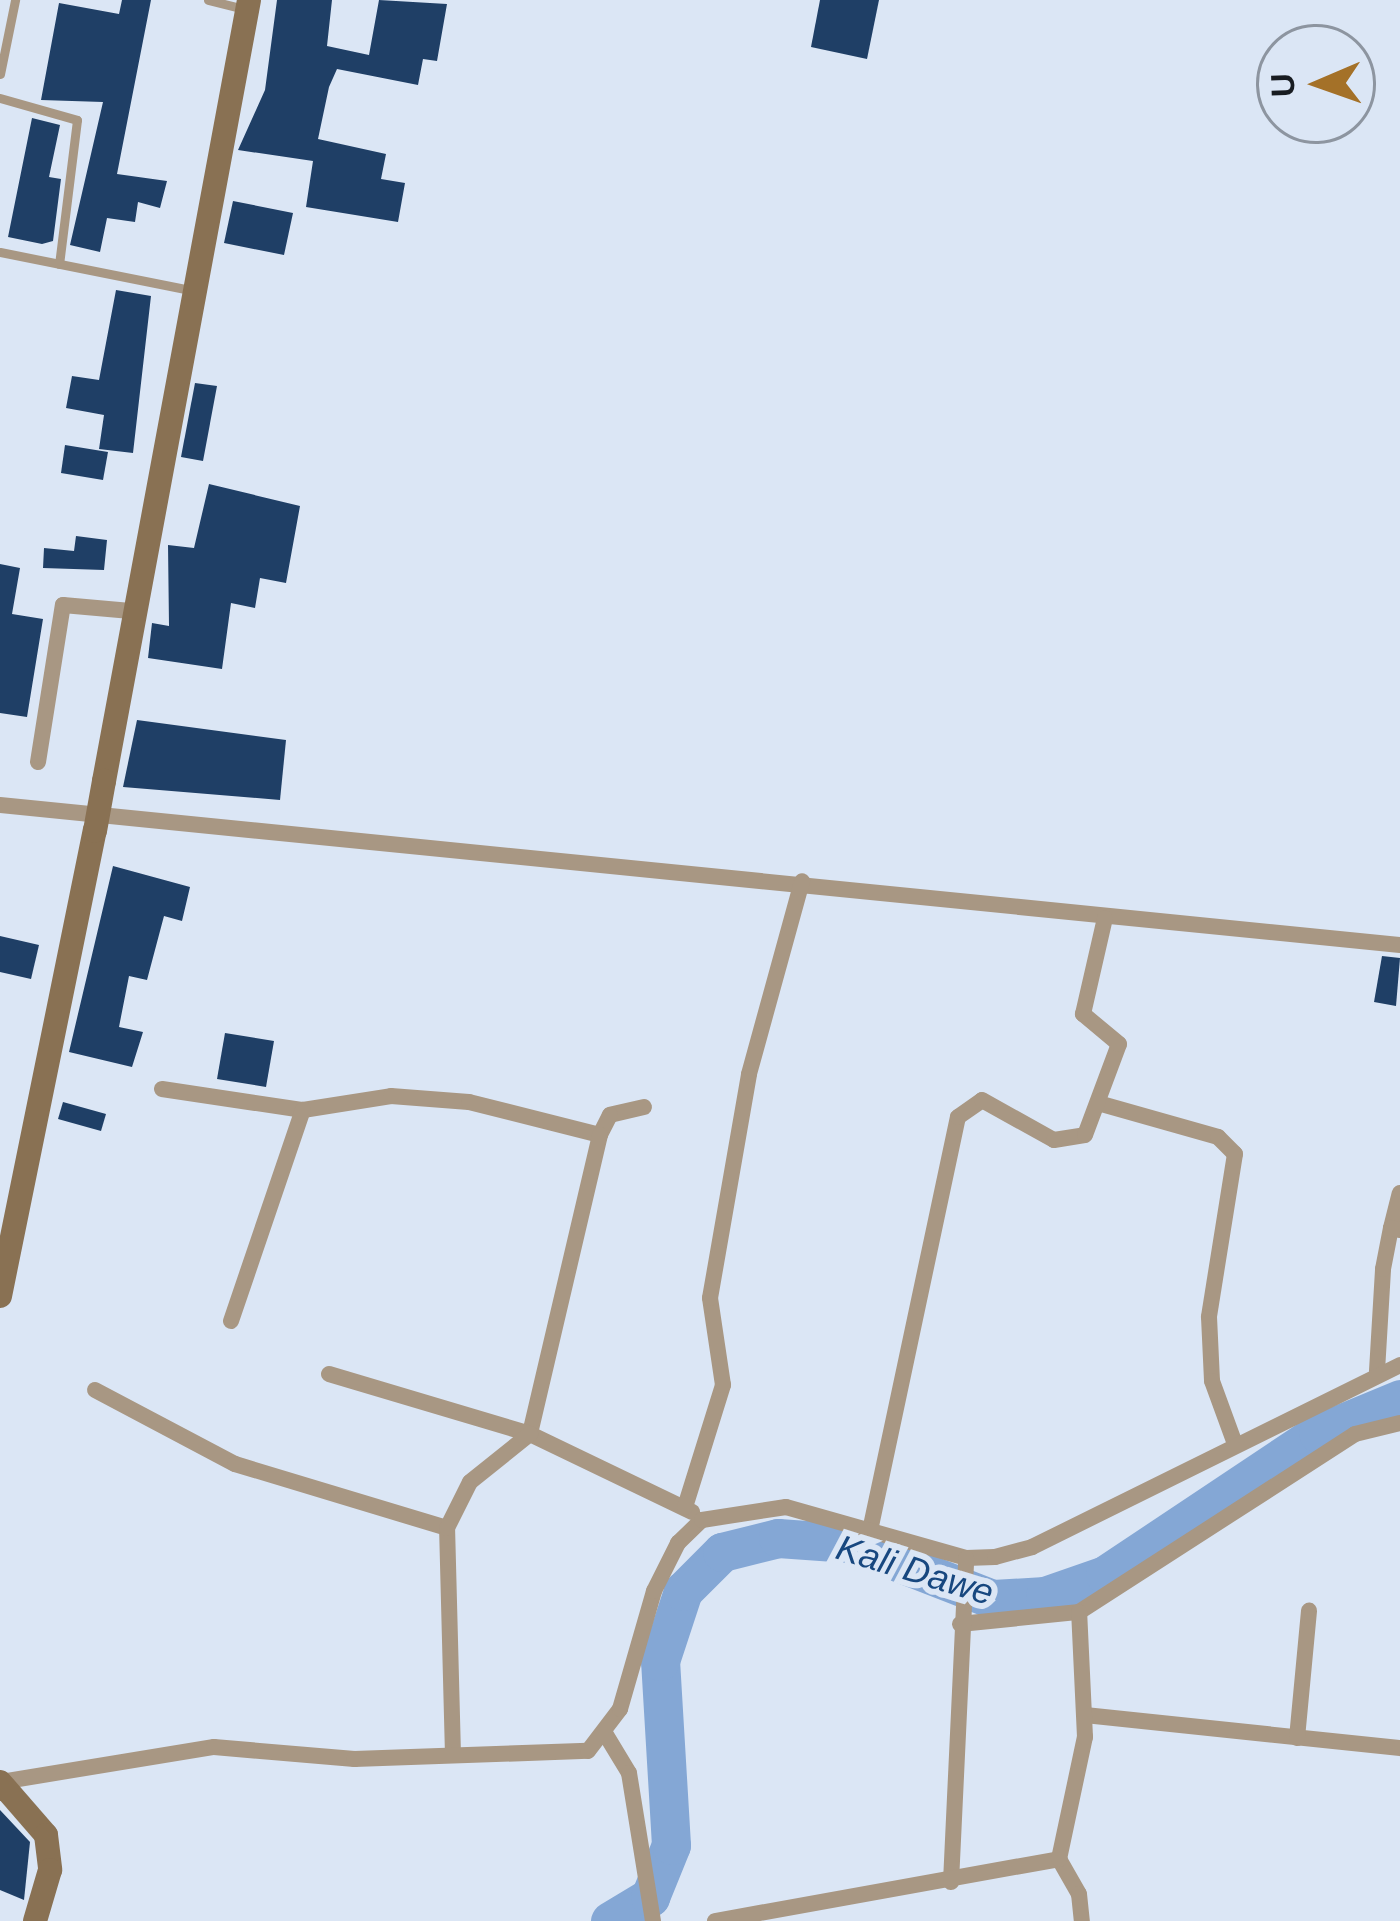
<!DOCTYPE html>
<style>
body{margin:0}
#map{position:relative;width:1400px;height:1921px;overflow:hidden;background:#dbe6f5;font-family:Arial,sans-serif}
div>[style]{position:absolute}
.river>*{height:39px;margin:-19.5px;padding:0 19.5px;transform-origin:19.5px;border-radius:19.5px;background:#84a7d5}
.building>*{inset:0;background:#1f3f66}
.lane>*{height:9px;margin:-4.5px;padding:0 4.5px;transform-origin:4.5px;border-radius:4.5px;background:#a89783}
.street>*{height:16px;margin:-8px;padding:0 8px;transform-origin:8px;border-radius:8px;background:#a89783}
.secondary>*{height:24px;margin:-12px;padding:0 12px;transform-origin:12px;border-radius:12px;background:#897153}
.secondary-bridge>*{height:24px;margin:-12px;padding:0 12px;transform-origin:12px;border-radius:12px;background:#897153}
span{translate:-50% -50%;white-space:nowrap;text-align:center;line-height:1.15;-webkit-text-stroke:12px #dbe6f5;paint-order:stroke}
.water-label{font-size:36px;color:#17477f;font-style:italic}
.north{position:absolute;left:1256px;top:24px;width:120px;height:120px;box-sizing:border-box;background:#dbe6f5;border:3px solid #8d95a0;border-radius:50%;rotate:268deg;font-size:33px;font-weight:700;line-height:48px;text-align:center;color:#181c21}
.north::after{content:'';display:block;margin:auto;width:42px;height:54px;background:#a47128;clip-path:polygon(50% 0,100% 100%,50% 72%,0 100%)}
</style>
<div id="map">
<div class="river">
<i style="left:610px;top:1921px;width:47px;rotate:-31deg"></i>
<i style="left:650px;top:1897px;width:56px;rotate:-68deg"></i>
<i style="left:671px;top:1845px;width:184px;rotate:-93.4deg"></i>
<i style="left:660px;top:1661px;width:74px;rotate:-71.8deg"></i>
<i style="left:683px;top:1591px;width:55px;rotate:-45deg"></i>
<i style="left:722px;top:1552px;width:58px;rotate:-14deg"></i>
<i style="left:778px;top:1538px;width:71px;rotate:4deg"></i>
<i style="left:849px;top:1543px;width:155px;rotate:21.3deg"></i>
<i style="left:993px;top:1599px;width:52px;rotate:-3.3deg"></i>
<i style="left:1045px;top:1596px;width:64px;rotate:-19.3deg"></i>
<i style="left:1105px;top:1575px;width:256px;rotate:-33.7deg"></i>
<i style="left:1318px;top:1433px;width:89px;rotate:-22.5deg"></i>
</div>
<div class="building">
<i style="clip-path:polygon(122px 0,151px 0,117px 174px,167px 181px,160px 208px,138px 202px,135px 222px,107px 218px,100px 252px,70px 245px,103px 102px,41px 100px,59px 3px,119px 14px)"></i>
<i style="clip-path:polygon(277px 0,332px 0,327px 46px,369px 55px,379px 0,447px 4px,437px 61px,423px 59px,418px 85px,337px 69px,329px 87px,318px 139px,386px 154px,381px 179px,405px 183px,398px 222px,306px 207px,313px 161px,238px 150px,265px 90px)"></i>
<i style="clip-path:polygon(820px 0,879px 0,867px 59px,811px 47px)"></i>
<i style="clip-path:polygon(32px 118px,60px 125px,49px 177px,61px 179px,53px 241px,42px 244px,8px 237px)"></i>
<i style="clip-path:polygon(233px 201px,293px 213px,284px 255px,224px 243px)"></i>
<i style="clip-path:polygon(116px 290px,151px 296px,133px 453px,99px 449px,104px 415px,66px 408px,72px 376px,99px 380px)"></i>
<i style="clip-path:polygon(195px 383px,217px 386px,203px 461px,181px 457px)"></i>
<i style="clip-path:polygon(65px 445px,108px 452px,103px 480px,61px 473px)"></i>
<i style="clip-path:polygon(209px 484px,300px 506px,286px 583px,260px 578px,255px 608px,231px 603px,222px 669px,148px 658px,152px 623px,169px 626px,168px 545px,194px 548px)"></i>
<i style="clip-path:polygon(76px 536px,107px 540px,104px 570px,43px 568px,44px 548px,74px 551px)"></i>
<i style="clip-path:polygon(0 564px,20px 568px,12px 614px,43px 619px,27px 717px,0 713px)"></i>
<i style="clip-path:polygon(137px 720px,286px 740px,280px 800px,123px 787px)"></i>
<i style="clip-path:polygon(113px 866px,190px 887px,182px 921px,164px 916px,147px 980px,129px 976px,119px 1027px,143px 1032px,132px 1067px,69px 1052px)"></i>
<i style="clip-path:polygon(0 936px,39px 945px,31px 979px,0 972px)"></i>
<i style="clip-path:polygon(1382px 956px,1400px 958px,1396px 1006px,1374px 1002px)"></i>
<i style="clip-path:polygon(225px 1033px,274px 1041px,266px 1087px,217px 1079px)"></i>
<i style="clip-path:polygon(63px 1102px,106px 1114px,101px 1131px,58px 1119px)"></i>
<i style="clip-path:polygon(0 1810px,30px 1842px,24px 1900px,0 1890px)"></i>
</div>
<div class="lane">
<i style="left:208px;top:0;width:36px;rotate:14deg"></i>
<i style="left:0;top:74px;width:76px;rotate:-78.5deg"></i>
<i style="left:0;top:98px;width:80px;rotate:15.9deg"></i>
<i style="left:77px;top:120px;width:145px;rotate:97.1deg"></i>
<i style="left:0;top:252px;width:199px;rotate:11.3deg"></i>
</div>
<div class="street">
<i style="left:38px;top:762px;width:159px;rotate:-81deg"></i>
<i style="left:63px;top:605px;width:68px;rotate:5deg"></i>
<i style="left:0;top:805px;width:1407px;rotate:5.71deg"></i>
<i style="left:162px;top:1089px;width:143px;rotate:8.5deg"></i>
<i style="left:303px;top:1110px;width:89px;rotate:-9deg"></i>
<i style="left:391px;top:1096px;width:78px;rotate:4.4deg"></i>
<i style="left:469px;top:1102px;width:135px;rotate:14.1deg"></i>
<i style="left:1098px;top:1103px;width:125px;rotate:15.8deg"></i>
<i style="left:1218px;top:1137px;width:24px;rotate:45deg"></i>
<i style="left:1235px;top:1154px;width:165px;rotate:99.1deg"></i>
<i style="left:1209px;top:1317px;width:64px;rotate:87.3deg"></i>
<i style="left:1212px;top:1381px;width:67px;rotate:69.9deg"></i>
<i style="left:644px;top:1107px;width:35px;rotate:167deg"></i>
<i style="left:610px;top:1115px;width:22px;rotate:117deg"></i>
<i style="left:600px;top:1135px;width:307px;rotate:103.2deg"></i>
<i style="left:530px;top:1434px;width:180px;rotate:25.7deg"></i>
<i style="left:1391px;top:1228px;width:36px;rotate:-76deg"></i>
<i style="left:231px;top:1321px;width:223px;rotate:-71.2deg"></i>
<i style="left:1377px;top:1371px;width:102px;rotate:-86.6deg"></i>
<i style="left:1383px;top:1269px;width:42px;rotate:-79deg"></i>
<i style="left:1391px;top:1228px;width:9px;rotate:13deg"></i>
<i style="left:329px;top:1374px;width:210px;rotate:16.6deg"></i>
<i style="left:95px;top:1390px;width:158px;rotate:27.9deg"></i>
<i style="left:235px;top:1464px;width:221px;rotate:16.8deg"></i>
<i style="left:685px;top:1507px;width:128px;rotate:-72.7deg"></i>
<i style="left:723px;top:1385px;width:88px;rotate:-98.5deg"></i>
<i style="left:710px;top:1298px;width:227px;rotate:-80.1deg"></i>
<i style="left:749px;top:1074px;width:200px;rotate:-74.6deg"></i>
<i style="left:871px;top:1526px;width:418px;rotate:-78deg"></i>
<i style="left:958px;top:1117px;width:29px;rotate:-35deg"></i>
<i style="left:982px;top:1100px;width:82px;rotate:29.1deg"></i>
<i style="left:1054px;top:1140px;width:31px;rotate:-9deg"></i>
<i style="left:1085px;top:1135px;width:97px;rotate:-69.5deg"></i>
<i style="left:1119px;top:1044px;width:47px;rotate:-140.2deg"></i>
<i style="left:1083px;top:1014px;width:98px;rotate:-77.1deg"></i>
<i style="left:960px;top:1624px;width:120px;rotate:-5.8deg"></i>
<i style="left:1079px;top:1612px;width:328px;rotate:-32.8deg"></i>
<i style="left:1355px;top:1434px;width:46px;rotate:-13.7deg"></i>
<i style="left:1085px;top:1715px;width:317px;rotate:6deg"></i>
<i style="left:606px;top:1735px;width:44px;rotate:58.8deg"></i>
<i style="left:629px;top:1773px;width:150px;rotate:80.8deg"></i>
<i style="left:1297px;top:1738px;width:128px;rotate:-84.6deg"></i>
<i style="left:453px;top:1755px;width:227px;rotate:-91.5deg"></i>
<i style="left:447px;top:1528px;width:51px;rotate:-63.4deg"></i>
<i style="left:470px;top:1482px;width:77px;rotate:-38.7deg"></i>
<i style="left:0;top:1782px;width:217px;rotate:-9.3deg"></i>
<i style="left:214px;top:1747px;width:141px;rotate:4.9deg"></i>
<i style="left:354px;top:1759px;width:234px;rotate:-2deg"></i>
<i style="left:588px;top:1751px;width:53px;rotate:-52.7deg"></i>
<i style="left:620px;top:1709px;width:123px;rotate:-73.9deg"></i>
<i style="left:654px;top:1591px;width:54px;rotate:-63.4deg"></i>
<i style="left:678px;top:1543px;width:33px;rotate:-44deg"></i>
<i style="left:702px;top:1520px;width:85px;rotate:-8.8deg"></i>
<i style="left:786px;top:1507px;width:187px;rotate:15.8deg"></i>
<i style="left:966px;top:1558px;width:29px;rotate:-2deg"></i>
<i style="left:995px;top:1557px;width:38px;rotate:-15deg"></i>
<i style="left:1032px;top:1547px;width:411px;rotate:-26.3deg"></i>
<i style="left:1059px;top:1859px;width:40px;rotate:60.3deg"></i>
<i style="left:1079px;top:1894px;width:27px;rotate:84deg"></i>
<i style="left:951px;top:1882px;width:324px;rotate:-87.3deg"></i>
<i style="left:715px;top:1921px;width:350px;rotate:-10.2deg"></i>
<i style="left:1059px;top:1859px;width:125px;rotate:-78deg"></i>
<i style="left:1085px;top:1737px;width:125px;rotate:-92.7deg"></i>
</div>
<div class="secondary">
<i style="left:104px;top:781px;width:794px;rotate:-79.48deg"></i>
<i style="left:0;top:1296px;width:475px;rotate:-78.5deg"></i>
<i style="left:0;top:1782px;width:70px;rotate:49deg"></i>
<i style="left:46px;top:1835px;width:35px;rotate:83deg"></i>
<i style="left:50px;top:1870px;width:53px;rotate:106.4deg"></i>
</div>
<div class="secondary-bridge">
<i style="left:95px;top:831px;width:51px;rotate:-79.8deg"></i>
</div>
<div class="water-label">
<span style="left:915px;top:1570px;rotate:17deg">Kali Dawe</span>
</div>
<div class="north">U</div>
</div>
